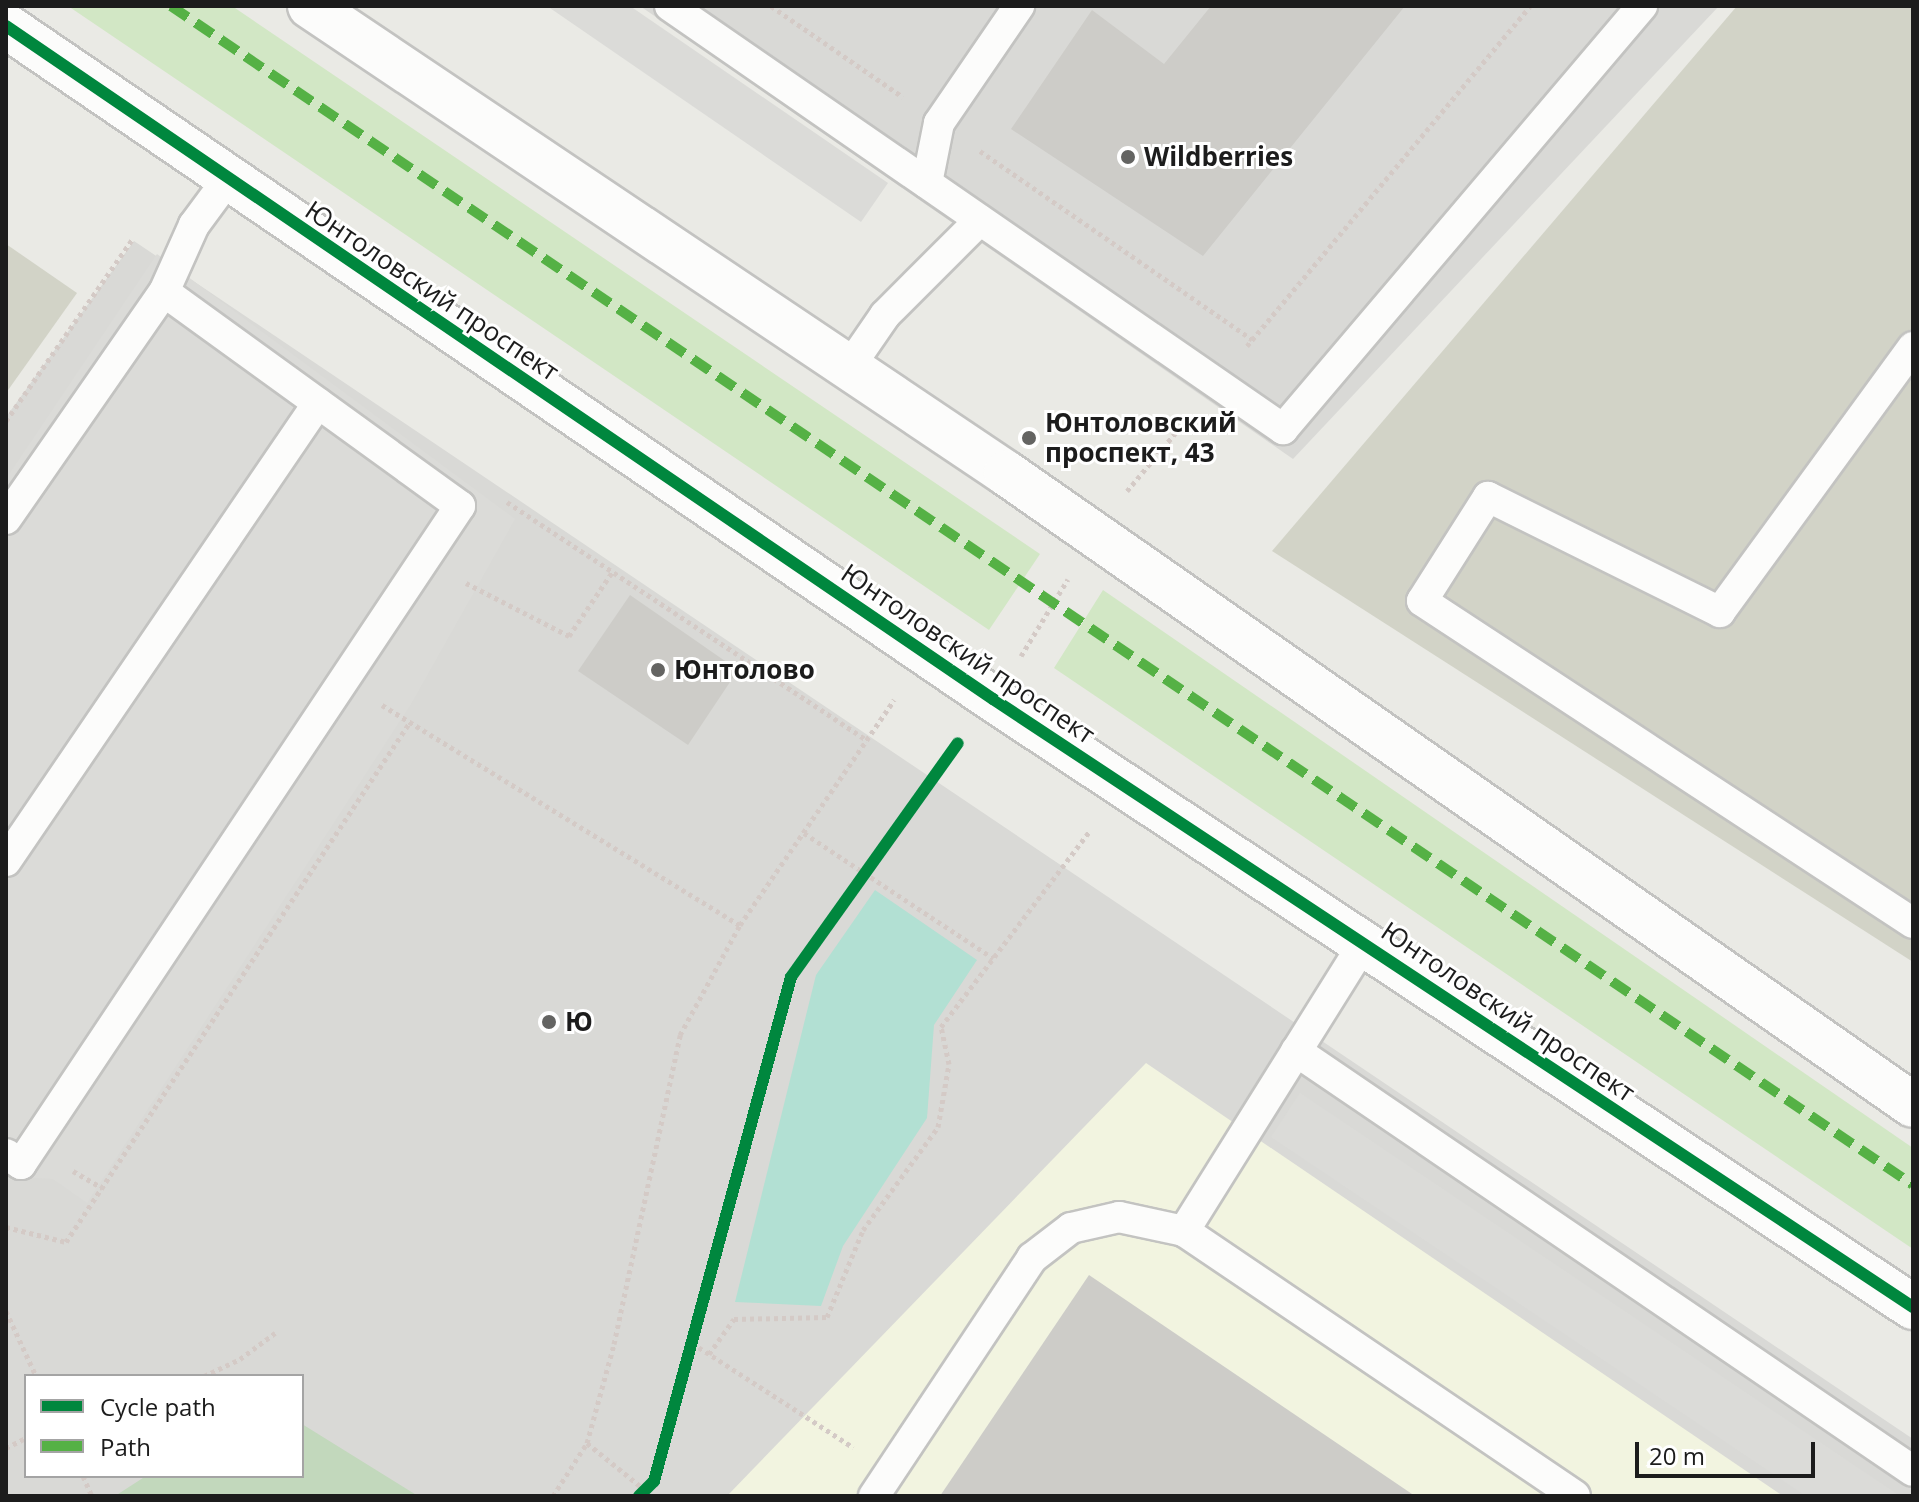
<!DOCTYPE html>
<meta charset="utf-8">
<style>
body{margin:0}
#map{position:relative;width:1919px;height:1502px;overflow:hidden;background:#eaeae5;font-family:"Open Sans",sans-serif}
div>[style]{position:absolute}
.residential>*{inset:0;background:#d9d9d6}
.education>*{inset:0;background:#f2f4e0}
.construction>*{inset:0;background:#d2d3c7}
.grass>*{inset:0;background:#d2e7c5}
.forest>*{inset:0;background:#c2d8bc}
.pitch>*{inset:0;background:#b2e0d3}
.parking>*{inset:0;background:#dbdbd8}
.building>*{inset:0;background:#cdccc8}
.path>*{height:5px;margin-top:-2.5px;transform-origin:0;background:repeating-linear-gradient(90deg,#d4cac6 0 4px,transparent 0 8px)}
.roads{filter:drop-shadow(2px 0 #c3c3c1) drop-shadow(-2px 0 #c3c3c1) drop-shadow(0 2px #c3c3c1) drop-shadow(0 -2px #c3c3c1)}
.service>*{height:30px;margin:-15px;padding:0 15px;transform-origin:15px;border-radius:15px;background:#fcfcfb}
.tertiary>*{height:44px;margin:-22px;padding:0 22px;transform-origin:22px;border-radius:22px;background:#fcfcfb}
.quiet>*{height:10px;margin-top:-5px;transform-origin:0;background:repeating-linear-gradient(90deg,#55b145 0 20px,transparent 0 30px)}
.cycleway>*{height:12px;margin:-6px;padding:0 6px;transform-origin:6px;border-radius:6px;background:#00873e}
.dots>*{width:22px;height:22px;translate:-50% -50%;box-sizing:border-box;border:4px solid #fff;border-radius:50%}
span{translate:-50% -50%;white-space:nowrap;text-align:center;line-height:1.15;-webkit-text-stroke:6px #fff;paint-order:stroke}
.poi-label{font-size:26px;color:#1c1c1c;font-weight:700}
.left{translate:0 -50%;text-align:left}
.street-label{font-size:26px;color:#1c1c1c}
.frame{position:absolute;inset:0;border:8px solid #1c1c1c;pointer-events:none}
.legend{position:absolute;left:24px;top:1374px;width:280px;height:104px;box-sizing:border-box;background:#fff;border:2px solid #a4a4a4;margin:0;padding:10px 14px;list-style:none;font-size:24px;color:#1c1c1c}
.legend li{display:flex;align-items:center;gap:16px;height:40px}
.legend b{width:40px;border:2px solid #a4a4a4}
.scale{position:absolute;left:1635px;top:1442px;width:180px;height:36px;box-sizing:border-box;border:4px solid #1c1c1c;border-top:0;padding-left:10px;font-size:24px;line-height:28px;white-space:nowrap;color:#1c1c1c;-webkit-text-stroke:6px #fff;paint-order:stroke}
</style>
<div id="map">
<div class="residential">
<i style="clip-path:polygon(640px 6px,1719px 6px,1293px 459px)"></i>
<i style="clip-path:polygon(evenodd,134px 241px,1913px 1439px,1913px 1496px,6px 1496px,6px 417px,134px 241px,26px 1376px,302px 1376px,302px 1476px,26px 1476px,26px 1376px)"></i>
</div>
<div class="education">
<i style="clip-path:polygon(1146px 1063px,1783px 1496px,727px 1496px)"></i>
</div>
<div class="construction">
<i style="clip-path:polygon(1737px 6px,1913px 6px,1913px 962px,1272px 551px)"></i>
<i style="clip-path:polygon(6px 244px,77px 293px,6px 393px)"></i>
</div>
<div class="grass">
<i style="clip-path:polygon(68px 6px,232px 6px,1040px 554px,989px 630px)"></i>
<i style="clip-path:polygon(1103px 590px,1913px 1148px,1913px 1249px,1054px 668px)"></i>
</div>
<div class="forest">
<i style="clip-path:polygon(302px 1424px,418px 1496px,115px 1496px,146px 1476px,302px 1476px)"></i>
</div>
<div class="pitch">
<i style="clip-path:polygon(875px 890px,977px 960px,934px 1025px,927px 1118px,843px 1246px,821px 1306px,735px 1302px,816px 975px)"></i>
</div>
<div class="parking">
<i style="clip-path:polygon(547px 6px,630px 6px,888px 183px,861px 222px)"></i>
<i style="clip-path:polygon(157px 254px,515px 519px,411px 704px,87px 1203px,53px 1179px,20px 1177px,6px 1167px,6px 479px)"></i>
<i style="clip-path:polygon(1300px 1093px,1900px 1496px,1806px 1496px,1271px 1137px)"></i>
</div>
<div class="building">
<i style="clip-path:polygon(1211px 6px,1405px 6px,1203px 256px,1011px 129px,1092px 10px,1164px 64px)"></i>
<i style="clip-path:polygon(630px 595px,738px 670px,688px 745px,578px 671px)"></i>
<i style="clip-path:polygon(1089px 1275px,1415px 1496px,940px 1496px)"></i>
</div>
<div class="path">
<i style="left:771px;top:6px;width:160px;rotate:34.6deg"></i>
<i style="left:980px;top:151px;width:331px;rotate:34.7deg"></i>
<i style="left:1247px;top:346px;width:442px;rotate:-50.2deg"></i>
<i style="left:6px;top:421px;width:223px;rotate:-55.2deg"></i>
<i style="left:1127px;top:491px;width:94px;rotate:-50.2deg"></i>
<i style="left:507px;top:502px;width:432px;rotate:33.5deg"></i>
<i style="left:466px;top:583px;width:116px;rotate:27.2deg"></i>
<i style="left:569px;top:636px;width:78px;rotate:-55.9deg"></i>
<i style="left:1021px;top:656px;width:90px;rotate:-58.6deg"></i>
<i style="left:382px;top:705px;width:420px;rotate:31.6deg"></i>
<i style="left:804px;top:833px;width:227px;rotate:33.5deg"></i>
<i style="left:73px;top:1171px;width:34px;rotate:30deg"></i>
<i style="left:6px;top:1227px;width:62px;rotate:14deg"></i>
<i style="left:66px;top:1242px;width:623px;rotate:-56.51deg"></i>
<i style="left:6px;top:1311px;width:72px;rotate:65.2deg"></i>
<i style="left:692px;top:1343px;width:192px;rotate:32.9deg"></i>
<i style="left:709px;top:1354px;width:43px;rotate:-54.5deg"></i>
<i style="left:734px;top:1319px;width:93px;rotate:-1.2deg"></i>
<i style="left:827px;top:1317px;width:94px;rotate:-67.5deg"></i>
<i style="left:863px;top:1230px;width:127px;rotate:-53.9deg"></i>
<i style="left:938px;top:1127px;width:64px;rotate:-80.1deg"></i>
<i style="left:949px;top:1064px;width:38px;rotate:-102deg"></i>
<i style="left:941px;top:1027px;width:245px;rotate:-52.8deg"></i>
<i style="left:204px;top:1376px;width:40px;rotate:-25deg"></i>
<i style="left:240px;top:1359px;width:44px;rotate:-36.6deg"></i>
<i style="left:587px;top:1443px;width:75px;rotate:39deg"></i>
<i style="left:6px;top:1448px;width:22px;rotate:-27deg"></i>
<i style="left:83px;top:1476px;width:22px;rotate:66deg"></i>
<i style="left:553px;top:1496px;width:63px;rotate:-57.3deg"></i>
<i style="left:587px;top:1443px;width:103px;rotate:-74.7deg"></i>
<i style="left:614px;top:1344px;width:316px;rotate:-77.9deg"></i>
<i style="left:680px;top:1035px;width:125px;rotate:-61.4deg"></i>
<i style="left:740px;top:925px;width:273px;rotate:-55.6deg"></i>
<i style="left:639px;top:1496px;width:21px;rotate:-45deg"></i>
<i style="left:654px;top:1481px;width:522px;rotate:-74.79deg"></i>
<i style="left:791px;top:977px;width:289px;rotate:-54.4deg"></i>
</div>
<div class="roads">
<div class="service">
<i style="left:670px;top:6px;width:745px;rotate:34.61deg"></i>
<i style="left:1283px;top:429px;width:555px;rotate:-49.68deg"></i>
<i style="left:927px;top:183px;width:61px;rotate:-78.7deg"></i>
<i style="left:939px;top:123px;width:142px;rotate:-55.6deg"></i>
<i style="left:1913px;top:347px;width:328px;rotate:126.1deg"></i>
<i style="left:1720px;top:612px;width:259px;rotate:-153.6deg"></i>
<i style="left:1488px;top:497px;width:123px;rotate:122.4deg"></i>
<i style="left:1422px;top:601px;width:587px;rotate:33.26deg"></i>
<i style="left:850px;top:366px;width:62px;rotate:-55.5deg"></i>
<i style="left:885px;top:315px;width:134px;rotate:-45deg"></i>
<i style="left:6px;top:519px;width:277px;rotate:-55.2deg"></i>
<i style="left:164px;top:292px;width:73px;rotate:-65.9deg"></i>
<i style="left:194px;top:225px;width:57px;rotate:-53.5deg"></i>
<i style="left:6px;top:861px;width:554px;rotate:-55.74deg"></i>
<i style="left:1364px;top:943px;width:340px;rotate:122deg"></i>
<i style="left:1184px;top:1231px;width:472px;rotate:34.1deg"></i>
<i style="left:1296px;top:1051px;width:746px;rotate:34.24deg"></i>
<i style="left:6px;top:1154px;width:18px;rotate:34deg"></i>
<i style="left:21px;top:1164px;width:791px;rotate:-56.29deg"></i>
<i style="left:460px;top:506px;width:365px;rotate:-144.1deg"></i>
<i style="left:874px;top:1496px;width:286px;rotate:-56.4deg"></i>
<i style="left:1032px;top:1258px;width:49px;rotate:-37.6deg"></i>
<i style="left:1071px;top:1228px;width:49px;rotate:-12.9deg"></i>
<i style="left:1119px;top:1217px;width:66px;rotate:12.2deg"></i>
</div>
<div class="tertiary">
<i style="left:310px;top:6px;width:838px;rotate:33.86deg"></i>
<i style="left:1006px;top:473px;width:1105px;rotate:34.87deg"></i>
<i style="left:6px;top:26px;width:1195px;rotate:34.29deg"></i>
<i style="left:993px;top:699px;width:1103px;rotate:33.46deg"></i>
</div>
</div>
<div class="quiet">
<i style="left:171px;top:6px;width:2103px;rotate:34.09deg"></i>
</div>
<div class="cycleway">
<i style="left:6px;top:26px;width:1195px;rotate:34.29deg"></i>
<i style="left:993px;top:699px;width:1103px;rotate:33.46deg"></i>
<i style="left:639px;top:1496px;width:21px;rotate:-45deg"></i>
<i style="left:654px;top:1481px;width:522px;rotate:-74.79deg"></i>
<i style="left:791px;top:977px;width:287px;rotate:-54.5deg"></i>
</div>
<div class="dots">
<i style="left:1128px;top:157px;background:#646462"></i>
<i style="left:1029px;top:438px;background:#646462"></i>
<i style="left:658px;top:670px;background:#646462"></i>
<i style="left:549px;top:1022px;background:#646462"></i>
</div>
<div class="poi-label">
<span class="left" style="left:1144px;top:157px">Wildberries</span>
<span class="left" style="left:1045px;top:438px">Юнтоловский<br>проспект, 43</span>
<span class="left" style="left:674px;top:670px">Юнтолово</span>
<span class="left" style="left:565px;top:1022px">Ю</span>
</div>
<div class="street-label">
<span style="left:432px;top:291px;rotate:34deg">Юнтоловский проспект</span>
<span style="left:968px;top:654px;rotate:34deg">Юнтоловский проспект</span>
<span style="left:1508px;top:1012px;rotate:34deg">Юнтоловский проспект</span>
</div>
<div class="frame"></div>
<ul class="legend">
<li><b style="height:10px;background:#00873e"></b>Cycle path</li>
<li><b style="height:10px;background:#55b145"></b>Path</li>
</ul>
<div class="scale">20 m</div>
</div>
